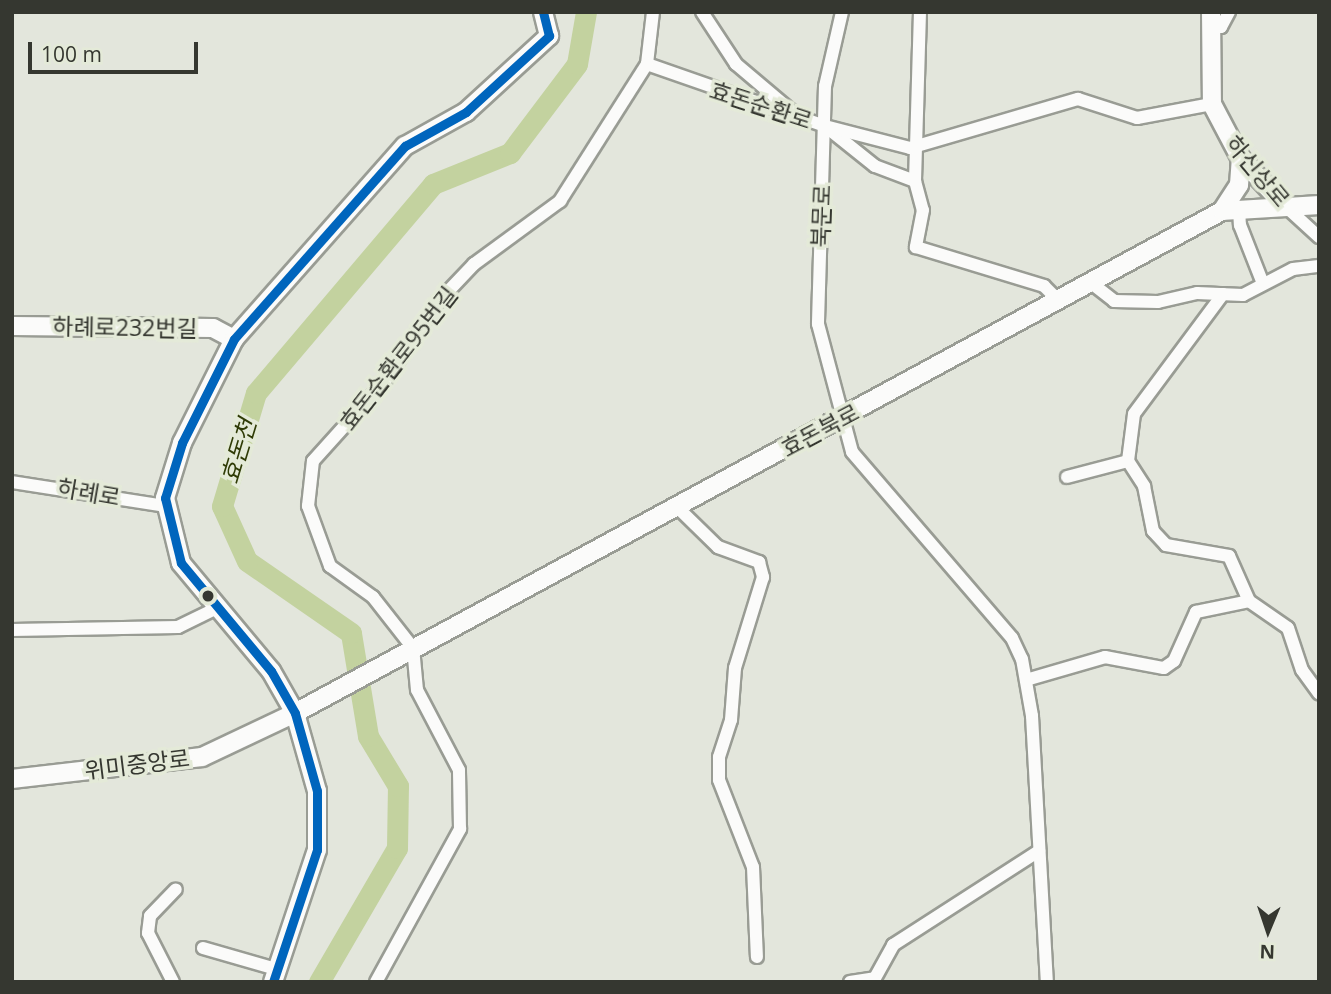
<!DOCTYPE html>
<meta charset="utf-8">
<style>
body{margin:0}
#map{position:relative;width:1331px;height:994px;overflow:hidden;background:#e3e6dc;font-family:"Open Sans","Noto Sans KR",sans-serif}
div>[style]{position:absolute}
.river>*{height:21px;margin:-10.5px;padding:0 10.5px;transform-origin:10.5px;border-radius:10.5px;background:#c3d29f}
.roads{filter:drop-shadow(2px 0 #999c94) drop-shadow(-2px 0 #999c94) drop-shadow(0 2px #999c94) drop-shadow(0 -2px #999c94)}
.street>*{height:12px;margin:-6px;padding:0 6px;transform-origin:6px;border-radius:6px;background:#fbfbfa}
.secondary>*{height:18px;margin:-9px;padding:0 9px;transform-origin:9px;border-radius:9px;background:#fbfbfa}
.bus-1>*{height:9px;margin:-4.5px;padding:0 4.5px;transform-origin:4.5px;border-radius:4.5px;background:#0065bd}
.dots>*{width:19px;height:19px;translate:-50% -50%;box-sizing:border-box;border:4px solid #e4ead8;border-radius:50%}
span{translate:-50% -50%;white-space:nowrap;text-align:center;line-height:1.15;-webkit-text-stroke:7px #e4ead8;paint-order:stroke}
.street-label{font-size:23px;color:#353730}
.water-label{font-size:24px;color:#2f3b06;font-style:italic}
.frame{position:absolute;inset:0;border:14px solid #353730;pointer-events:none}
.north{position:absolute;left:1233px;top:896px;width:70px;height:70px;-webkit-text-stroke:5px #e4ead8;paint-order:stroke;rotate:182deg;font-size:19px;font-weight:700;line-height:28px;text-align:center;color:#353730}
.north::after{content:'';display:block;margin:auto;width:24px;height:32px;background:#353730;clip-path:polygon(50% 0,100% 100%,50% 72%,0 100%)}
.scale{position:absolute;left:28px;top:42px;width:170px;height:32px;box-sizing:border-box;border:4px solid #353730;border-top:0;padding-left:9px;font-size:21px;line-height:24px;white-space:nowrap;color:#353730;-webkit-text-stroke:5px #e4ead8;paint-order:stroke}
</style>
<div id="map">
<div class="river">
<i style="left:319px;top:982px;width:155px;rotate:-59.8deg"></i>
<i style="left:397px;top:848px;width:62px;rotate:-89.1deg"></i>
<i style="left:398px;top:786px;width:58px;rotate:-121deg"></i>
<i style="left:368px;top:736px;width:104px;rotate:-99.4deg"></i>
<i style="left:351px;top:633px;width:126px;rotate:-145.3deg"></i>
<i style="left:247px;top:561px;width:60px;rotate:-114.4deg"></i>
<i style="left:222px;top:506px;width:118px;rotate:-73.3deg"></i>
<i style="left:256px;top:393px;width:274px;rotate:-49.7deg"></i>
<i style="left:433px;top:184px;width:83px;rotate:-21.9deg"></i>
<i style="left:510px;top:153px;width:111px;rotate:-53deg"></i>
<i style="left:577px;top:64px;width:53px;rotate:-80.2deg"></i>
</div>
<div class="roads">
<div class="street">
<i style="left:653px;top:12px;width:52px;rotate:96.6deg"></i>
<i style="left:647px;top:64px;width:188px;rotate:19.2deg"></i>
<i style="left:825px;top:126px;width:64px;rotate:38.7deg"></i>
<i style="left:875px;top:166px;width:43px;rotate:20.6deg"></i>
<i style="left:702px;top:12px;width:62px;rotate:56.8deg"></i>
<i style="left:736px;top:64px;width:76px;rotate:40.2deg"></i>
<i style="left:842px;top:12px;width:76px;rotate:102.9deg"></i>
<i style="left:825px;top:86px;width:238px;rotate:91.7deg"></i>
<i style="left:818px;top:324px;width:132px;rotate:75.1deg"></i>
<i style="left:852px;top:452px;width:245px;rotate:49.3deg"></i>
<i style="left:1012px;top:638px;width:23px;rotate:65deg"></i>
<i style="left:1022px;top:659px;width:58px;rotate:80deg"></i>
<i style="left:1032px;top:716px;width:266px;rotate:86.8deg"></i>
<i style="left:920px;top:12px;width:169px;rotate:91.7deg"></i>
<i style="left:915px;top:181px;width:30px;rotate:75deg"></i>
<i style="left:923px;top:210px;width:38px;rotate:101deg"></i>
<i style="left:916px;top:247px;width:134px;rotate:16.9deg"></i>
<i style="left:1044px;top:286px;width:18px;rotate:45deg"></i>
<i style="left:1211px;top:27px;width:10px"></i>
<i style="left:1221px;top:27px;width:17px;rotate:-62deg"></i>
<i style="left:825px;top:126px;width:88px;rotate:14.5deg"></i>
<i style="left:910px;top:148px;width:175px;rotate:-16.3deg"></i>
<i style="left:1078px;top:99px;width:62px;rotate:17.9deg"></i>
<i style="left:1137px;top:118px;width:76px;rotate:-10.6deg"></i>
<i style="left:1283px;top:204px;width:49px;rotate:42.5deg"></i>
<i style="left:1239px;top:208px;width:17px;rotate:87deg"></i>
<i style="left:1240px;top:225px;width:60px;rotate:68.6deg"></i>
<i style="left:1090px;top:282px;width:31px;rotate:38deg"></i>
<i style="left:1114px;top:301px;width:44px;rotate:1.3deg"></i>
<i style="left:1158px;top:302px;width:40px;rotate:-13deg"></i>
<i style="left:1197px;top:293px;width:46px;rotate:2.5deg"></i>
<i style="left:1243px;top:295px;width:56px;rotate:-27.5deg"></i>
<i style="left:1293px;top:269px;width:26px;rotate:-7deg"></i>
<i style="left:1223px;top:294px;width:149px;rotate:126.6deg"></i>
<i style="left:1134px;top:414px;width:47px;rotate:97.3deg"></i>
<i style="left:1128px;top:461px;width:30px;rotate:57deg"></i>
<i style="left:1144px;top:486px;width:46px;rotate:78.7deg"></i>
<i style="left:1153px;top:531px;width:19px;rotate:47deg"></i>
<i style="left:1166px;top:545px;width:64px;rotate:9.9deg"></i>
<i style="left:1229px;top:556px;width:49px;rotate:66deg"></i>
<i style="left:1067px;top:477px;width:63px;rotate:-14.7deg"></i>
<i style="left:12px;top:482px;width:155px;rotate:8.9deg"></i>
<i style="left:676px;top:506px;width:59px;rotate:44.3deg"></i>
<i style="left:718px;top:547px;width:44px;rotate:20.1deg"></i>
<i style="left:759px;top:562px;width:16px;rotate:75deg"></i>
<i style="left:763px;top:577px;width:95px;rotate:107.1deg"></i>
<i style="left:735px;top:668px;width:52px;rotate:94.4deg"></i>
<i style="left:731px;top:720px;width:39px;rotate:108deg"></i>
<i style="left:719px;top:757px;width:23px;rotate:90deg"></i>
<i style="left:719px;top:780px;width:93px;rotate:68.7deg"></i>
<i style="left:753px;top:867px;width:90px;rotate:87.5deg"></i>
<i style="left:12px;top:630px;width:166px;rotate:-1deg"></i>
<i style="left:178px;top:627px;width:43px;rotate:-26deg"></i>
<i style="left:1026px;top:680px;width:82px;rotate:-16.2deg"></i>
<i style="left:1105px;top:657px;width:60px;rotate:10.6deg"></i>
<i style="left:1164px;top:668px;width:12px;rotate:-35deg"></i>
<i style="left:1174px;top:661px;width:54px;rotate:-65.8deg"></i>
<i style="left:1196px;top:612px;width:54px;rotate:-11.7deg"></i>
<i style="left:1249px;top:601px;width:47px;rotate:34.7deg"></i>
<i style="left:1288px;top:628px;width:44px;rotate:71.6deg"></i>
<i style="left:1302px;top:670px;width:29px;rotate:54deg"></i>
<i style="left:203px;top:948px;width:76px;rotate:16deg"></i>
<i style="left:173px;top:982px;width:55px;rotate:-117deg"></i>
<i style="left:148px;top:933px;width:17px;rotate:-83deg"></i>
<i style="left:150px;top:916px;width:37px;rotate:-46deg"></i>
<i style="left:376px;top:982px;width:175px;rotate:-61.2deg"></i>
<i style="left:460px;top:829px;width:59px;rotate:-91deg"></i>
<i style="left:459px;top:770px;width:90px;rotate:-117.7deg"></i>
<i style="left:417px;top:690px;width:42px;rotate:-95.4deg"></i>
<i style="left:413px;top:648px;width:65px;rotate:-128.1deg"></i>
<i style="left:373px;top:597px;width:53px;rotate:-144.2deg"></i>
<i style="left:330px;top:566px;width:64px;rotate:-110.1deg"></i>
<i style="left:308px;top:506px;width:45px;rotate:-83.7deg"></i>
<i style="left:313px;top:461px;width:108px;rotate:-48deg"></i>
<i style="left:385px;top:381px;width:94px;rotate:-56.3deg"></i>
<i style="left:437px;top:303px;width:54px;rotate:-46.5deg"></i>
<i style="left:474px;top:264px;width:107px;rotate:-36.2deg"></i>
<i style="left:560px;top:201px;width:162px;rotate:-57.6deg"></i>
<i style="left:850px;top:982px;width:25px;rotate:-9deg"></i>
<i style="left:875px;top:978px;width:38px;rotate:-61deg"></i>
<i style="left:893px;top:945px;width:174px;rotate:-32.8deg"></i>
</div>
<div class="secondary">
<i style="left:1211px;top:12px;width:92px;rotate:89.4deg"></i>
<i style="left:1212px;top:104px;width:62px;rotate:62.2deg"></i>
<i style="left:1241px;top:159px;width:62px;rotate:47deg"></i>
<i style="left:1222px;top:211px;width:31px;rotate:-57deg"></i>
<i style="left:1239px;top:185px;width:26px;rotate:-86deg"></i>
<i style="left:12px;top:326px;width:201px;rotate:0.6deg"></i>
<i style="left:213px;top:328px;width:24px;rotate:28deg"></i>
<i style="left:12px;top:779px;width:191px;rotate:-6.6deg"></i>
<i style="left:202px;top:757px;width:103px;rotate:-25.3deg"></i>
<i style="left:295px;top:713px;width:1054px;rotate:-28.44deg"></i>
<i style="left:1222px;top:211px;width:97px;rotate:-3.5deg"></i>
<i style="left:273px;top:982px;width:139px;rotate:-71.6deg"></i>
<i style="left:317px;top:850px;width:59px;rotate:-90deg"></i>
<i style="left:317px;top:791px;width:81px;rotate:-105.8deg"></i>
<i style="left:295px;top:713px;width:48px;rotate:-119.7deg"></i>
<i style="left:271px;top:671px;width:141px;rotate:-129.8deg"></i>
<i style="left:181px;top:563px;width:67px;rotate:-103.8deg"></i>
<i style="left:165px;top:498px;width:58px;rotate:-72.8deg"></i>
<i style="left:182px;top:443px;width:116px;rotate:-63.4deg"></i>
<i style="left:234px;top:339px;width:258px;rotate:-48.5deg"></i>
<i style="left:405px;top:146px;width:70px;rotate:-29.1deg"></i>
<i style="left:466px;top:112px;width:113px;rotate:-42.5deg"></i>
<i style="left:549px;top:36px;width:25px;rotate:-104deg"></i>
</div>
</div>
<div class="bus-1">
<i style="left:273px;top:982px;width:139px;rotate:-71.6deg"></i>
<i style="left:317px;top:850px;width:59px;rotate:-90deg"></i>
<i style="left:317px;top:791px;width:81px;rotate:-105.8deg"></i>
<i style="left:295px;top:713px;width:48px;rotate:-119.7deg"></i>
<i style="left:271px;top:671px;width:141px;rotate:-129.8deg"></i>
<i style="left:181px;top:563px;width:67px;rotate:-103.8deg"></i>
<i style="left:165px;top:498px;width:58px;rotate:-72.8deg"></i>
<i style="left:182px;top:443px;width:116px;rotate:-63.4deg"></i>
<i style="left:234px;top:339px;width:258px;rotate:-48.5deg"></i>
<i style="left:405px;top:146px;width:70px;rotate:-29.1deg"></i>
<i style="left:466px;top:112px;width:113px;rotate:-42.5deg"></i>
<i style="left:549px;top:36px;width:25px;rotate:-104deg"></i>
</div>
<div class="dots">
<i style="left:208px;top:596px;background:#353730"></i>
</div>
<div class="street-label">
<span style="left:761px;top:105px;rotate:18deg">효돈순환로</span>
<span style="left:1258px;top:171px;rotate:50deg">하신상로</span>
<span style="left:821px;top:216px;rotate:-88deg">북문로</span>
<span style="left:125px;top:327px;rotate:1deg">하례로232번길</span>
<span style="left:398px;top:358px;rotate:-52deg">효돈순환로95번길</span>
<span style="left:820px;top:430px;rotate:-28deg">효돈북로</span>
<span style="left:89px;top:492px;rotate:10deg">하례로</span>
<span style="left:137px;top:764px;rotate:-7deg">위미중앙로</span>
</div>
<div class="water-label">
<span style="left:238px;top:451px;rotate:-73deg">효돈천</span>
</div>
<div class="frame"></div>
<div class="north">N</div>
<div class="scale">100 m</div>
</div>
